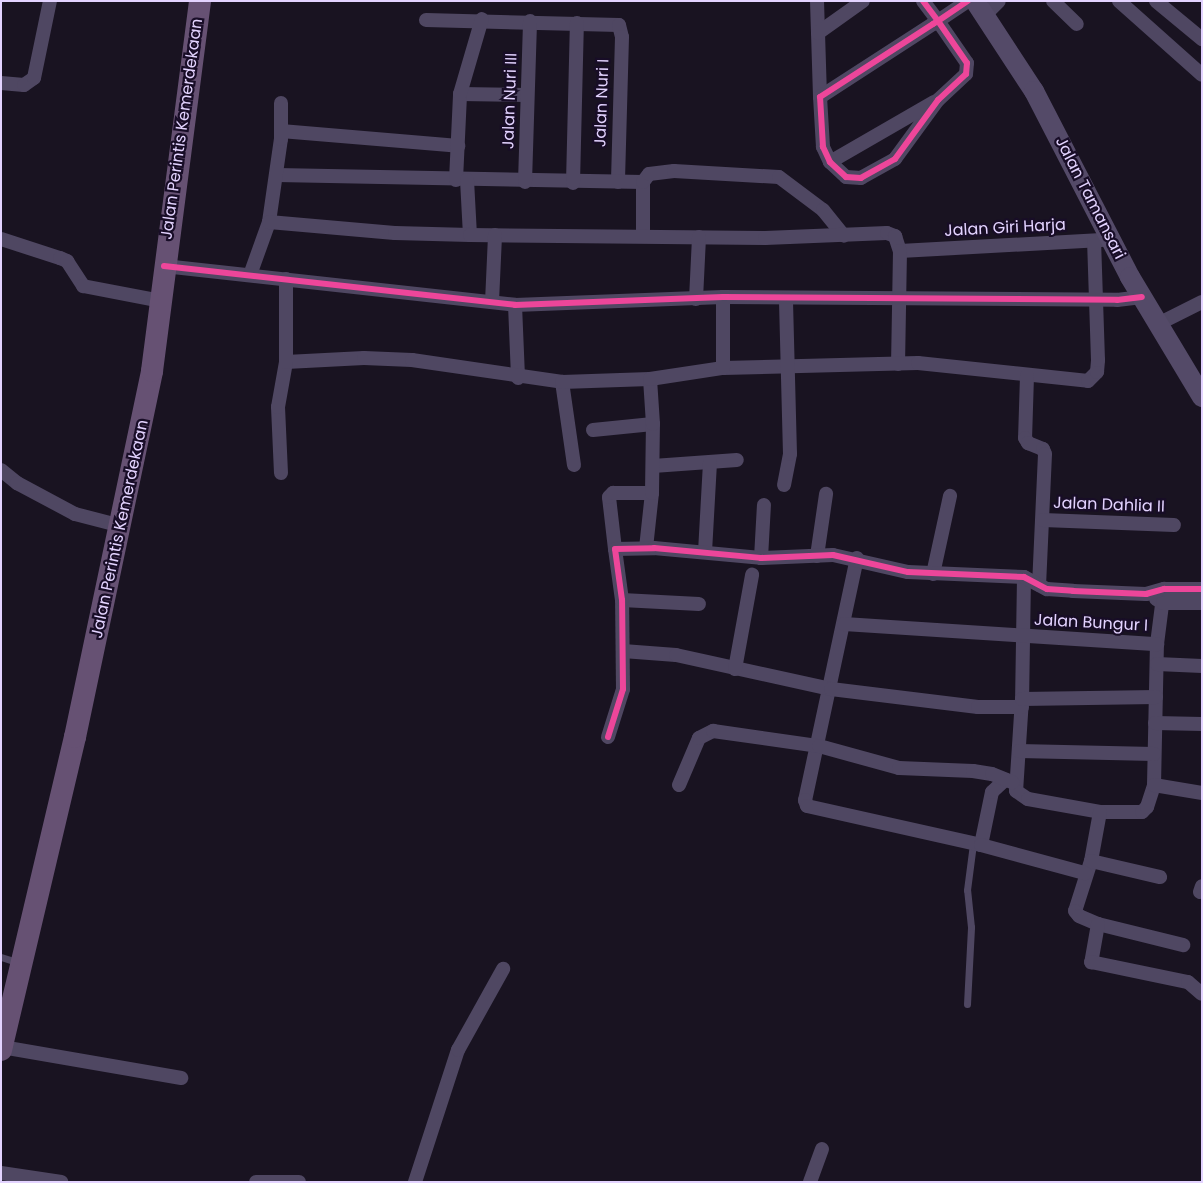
<!DOCTYPE html>
<style>
body{margin:0}
#map{position:relative;width:1203px;height:1183px;overflow:hidden;background:#191321;font-family:Poppins,sans-serif}
div>[style]{position:absolute}
.service>*{height:7px;margin:-3.5px;padding:0 3.5px;transform-origin:3.5px;border-radius:3.5px;background:#4f4762}
.minor>*{height:14px;margin:-7px;padding:0 7px;transform-origin:7px;border-radius:7px;background:#4f4762}
.secondary>*{height:20px;margin:-10px;padding:0 10px;transform-origin:10px;border-radius:10px;background:#544a68}
.primary>*{height:22px;margin:-11px;padding:0 11px;transform-origin:11px;border-radius:11px;background:#665173}
.cycleway>*{height:6px;margin:-3px;padding:0 3px;transform-origin:3px;border-radius:3px;background:#ed469a}
span{translate:-50% -50%;white-space:nowrap;text-align:center;line-height:1.15;-webkit-text-stroke:4.5px #180d27;paint-order:stroke}
.street-label{font-size:16px;color:#e3d3ff}
.frame{position:absolute;inset:0;border:2px solid #e3d3ff;pointer-events:none}
</style>
<div id="map">
<div class="service">
<i style="left:1px;top:957px;width:20px;rotate:18deg"></i>
<i style="left:967px;top:1004px;width:77px;rotate:-87deg"></i>
<i style="left:971px;top:927px;width:37px;rotate:-96deg"></i>
<i style="left:967px;top:890px;width:46px;rotate:-82.6deg"></i>
</div>
<div class="minor">
<i style="left:817px;top:1px;width:96px;rotate:88.2deg"></i>
<i style="left:923px;top:1px;width:25px;rotate:53deg"></i>
<i style="left:938px;top:21px;width:51px;rotate:55.4deg"></i>
<i style="left:967px;top:63px;width:11px;rotate:95deg"></i>
<i style="left:966px;top:74px;width:38px;rotate:137deg"></i>
<i style="left:938px;top:100px;width:73px;rotate:126.1deg"></i>
<i style="left:895px;top:159px;width:39px;rotate:151deg"></i>
<i style="left:861px;top:178px;width:15px;rotate:-176deg"></i>
<i style="left:846px;top:177px;width:22px;rotate:-137deg"></i>
<i style="left:830px;top:162px;width:17px;rotate:-115deg"></i>
<i style="left:823px;top:147px;width:50px;rotate:-93.4deg"></i>
<i style="left:820px;top:97px;width:135px;rotate:-32.9deg"></i>
<i style="left:933px;top:24px;width:6px;rotate:-31deg"></i>
<i style="left:938px;top:21px;width:36px;rotate:-34deg"></i>
<i style="left:1053px;top:1px;width:33px;rotate:44deg"></i>
<i style="left:1119px;top:1px;width:111px;rotate:41.7deg"></i>
<i style="left:1156px;top:1px;width:60px;rotate:39.6deg"></i>
<i style="left:986px;top:14px;width:18px;rotate:-45deg"></i>
<i style="left:426px;top:20px;width:193px;rotate:1.5deg"></i>
<i style="left:619px;top:25px;width:12px;rotate:76deg"></i>
<i style="left:622px;top:37px;width:145px;rotate:91.6deg"></i>
<i style="left:818px;top:33px;width:55px;rotate:-35.4deg"></i>
<i style="left:1px;top:83px;width:23px;rotate:5deg"></i>
<i style="left:24px;top:85px;width:12px;rotate:-35deg"></i>
<i style="left:34px;top:78px;width:79px;rotate:-78.3deg"></i>
<i style="left:460px;top:94px;width:67px;rotate:0.9deg"></i>
<i style="left:281px;top:131px;width:178px;rotate:4.8deg"></i>
<i style="left:830px;top:162px;width:120px;rotate:-30deg"></i>
<i style="left:277px;top:175px;width:366px;rotate:1.1deg"></i>
<i style="left:456px;top:180px;width:86px;rotate:-87.3deg"></i>
<i style="left:460px;top:94px;width:78px;rotate:-73.7deg"></i>
<i style="left:467px;top:180px;width:55px;rotate:86.9deg"></i>
<i style="left:525px;top:182px;width:161px;rotate:-88.2deg"></i>
<i style="left:573px;top:183px;width:160px;rotate:-88.6deg"></i>
<i style="left:269px;top:222px;width:84px;rotate:-81.8deg"></i>
<i style="left:281px;top:139px;width:36px;rotate:-90deg"></i>
<i style="left:643px;top:236px;width:54px;rotate:-90deg"></i>
<i style="left:643px;top:182px;width:10px;rotate:-53deg"></i>
<i style="left:649px;top:174px;width:25px;rotate:-7deg"></i>
<i style="left:674px;top:171px;width:105px;rotate:3.3deg"></i>
<i style="left:779px;top:177px;width:55px;rotate:36.9deg"></i>
<i style="left:823px;top:210px;width:33px;rotate:51deg"></i>
<i style="left:1px;top:239px;width:62px;rotate:17.9deg"></i>
<i style="left:60px;top:258px;width:8px;rotate:23deg"></i>
<i style="left:67px;top:261px;width:30px;rotate:57deg"></i>
<i style="left:83px;top:286px;width:79px;rotate:10.9deg"></i>
<i style="left:900px;top:251px;width:202px;rotate:-3.1deg"></i>
<i style="left:164px;top:266px;width:353px;rotate:6.3deg"></i>
<i style="left:515px;top:305px;width:208px;rotate:-2.2deg"></i>
<i style="left:723px;top:297px;width:394px;rotate:0.4deg"></i>
<i style="left:1117px;top:300px;width:25px;rotate:-7deg"></i>
<i style="left:250px;top:275px;width:56px;rotate:-70.3deg"></i>
<i style="left:269px;top:222px;width:126px;rotate:5deg"></i>
<i style="left:395px;top:233px;width:75px;rotate:1.5deg"></i>
<i style="left:470px;top:235px;width:295px;rotate:0.6deg"></i>
<i style="left:765px;top:238px;width:122px;rotate:-2.3deg"></i>
<i style="left:887px;top:233px;width:9px;rotate:21deg"></i>
<i style="left:895px;top:236px;width:16px;rotate:72deg"></i>
<i style="left:900px;top:251px;width:113px;rotate:91deg"></i>
<i style="left:696px;top:299px;width:62px;rotate:-87.2deg"></i>
<i style="left:492px;top:302px;width:67px;rotate:-87.4deg"></i>
<i style="left:515px;top:305px;width:73px;rotate:87.6deg"></i>
<i style="left:1158px;top:324px;width:49px;rotate:-26.6deg"></i>
<i style="left:286px;top:362px;width:78px;rotate:-2.9deg"></i>
<i style="left:364px;top:358px;width:48px;rotate:2.4deg"></i>
<i style="left:412px;top:360px;width:152px;rotate:8.3deg"></i>
<i style="left:723px;top:368px;width:195px;rotate:-1.5deg"></i>
<i style="left:918px;top:363px;width:171px;rotate:6deg"></i>
<i style="left:1088px;top:381px;width:13px;rotate:-45deg"></i>
<i style="left:1097px;top:372px;width:12px;rotate:-85deg"></i>
<i style="left:1098px;top:360px;width:119px;rotate:-91.9deg"></i>
<i style="left:1027px;top:376px;width:62px;rotate:91.8deg"></i>
<i style="left:1025px;top:438px;width:6px;rotate:59deg"></i>
<i style="left:1028px;top:443px;width:16px;rotate:22deg"></i>
<i style="left:1043px;top:449px;width:5px;rotate:68deg"></i>
<i style="left:1045px;top:454px;width:131px;rotate:92.6deg"></i>
<i style="left:593px;top:430px;width:60px;rotate:-5.7deg"></i>
<i style="left:574px;top:465px;width:84px;rotate:-98.2deg"></i>
<i style="left:562px;top:382px;width:88px;rotate:-2deg"></i>
<i style="left:653px;top:466px;width:84px;rotate:-4.1deg"></i>
<i style="left:1px;top:470px;width:21px;rotate:39deg"></i>
<i style="left:17px;top:483px;width:66px;rotate:28.1deg"></i>
<i style="left:75px;top:514px;width:48px;rotate:14.6deg"></i>
<i style="left:281px;top:473px;width:66px;rotate:-92.6deg"></i>
<i style="left:278px;top:407px;width:46px;rotate:-79.9deg"></i>
<i style="left:286px;top:362px;width:83px;rotate:-90deg"></i>
<i style="left:784px;top:485px;width:32px;rotate:-79deg"></i>
<i style="left:790px;top:454px;width:155px;rotate:-91.5deg"></i>
<i style="left:1043px;top:520px;width:131px;rotate:2.2deg"></i>
<i style="left:646px;top:548px;width:55px;rotate:-83.8deg"></i>
<i style="left:615px;top:549px;width:52px;rotate:-96.6deg"></i>
<i style="left:609px;top:497px;width:6px;rotate:-45deg"></i>
<i style="left:613px;top:493px;width:39px"></i>
<i style="left:652px;top:493px;width:69px;rotate:-89.2deg"></i>
<i style="left:653px;top:424px;width:45px;rotate:-93.8deg"></i>
<i style="left:650px;top:379px;width:74px;rotate:-8.6deg"></i>
<i style="left:723px;top:368px;width:71px;rotate:-90deg"></i>
<i style="left:705px;top:552px;width:90px;rotate:-86.8deg"></i>
<i style="left:817px;top:556px;width:63px;rotate:-81.7deg"></i>
<i style="left:761px;top:558px;width:53px;rotate:-86.8deg"></i>
<i style="left:857px;top:558px;width:248px;rotate:102.1deg"></i>
<i style="left:805px;top:800px;width:6px;rotate:72deg"></i>
<i style="left:807px;top:806px;width:178px;rotate:12.6deg"></i>
<i style="left:981px;top:845px;width:54px;rotate:-78.3deg"></i>
<i style="left:992px;top:792px;width:18px;rotate:-43deg"></i>
<i style="left:933px;top:574px;width:80px;rotate:-77.7deg"></i>
<i style="left:1024px;top:577px;width:122px;rotate:90.9deg"></i>
<i style="left:1022px;top:699px;width:92px;rotate:93.7deg"></i>
<i style="left:1016px;top:791px;width:14px;rotate:34deg"></i>
<i style="left:1028px;top:799px;width:73px;rotate:10.2deg"></i>
<i style="left:1100px;top:812px;width:42px"></i>
<i style="left:1142px;top:812px;width:7px;rotate:-45deg"></i>
<i style="left:1147px;top:807px;width:23px;rotate:-72deg"></i>
<i style="left:1154px;top:785px;width:141px;rotate:-88.8deg"></i>
<i style="left:1157px;top:644px;width:55px;rotate:-82.7deg"></i>
<i style="left:1156px;top:599px;width:8px;rotate:30deg"></i>
<i style="left:1163px;top:603px;width:39px"></i>
<i style="left:622px;top:600px;width:77px;rotate:3deg"></i>
<i style="left:844px;top:624px;width:314px;rotate:3.7deg"></i>
<i style="left:623px;top:651px;width:53px;rotate:4.3deg"></i>
<i style="left:676px;top:655px;width:159px;rotate:12.4deg"></i>
<i style="left:831px;top:689px;width:148px;rotate:7deg"></i>
<i style="left:978px;top:707px;width:44px"></i>
<i style="left:1157px;top:664px;width:45px;rotate:2.5deg"></i>
<i style="left:735px;top:669px;width:96px;rotate:-79.7deg"></i>
<i style="left:1022px;top:699px;width:134px;rotate:-0.9deg"></i>
<i style="left:1155px;top:723px;width:47px;rotate:1.2deg"></i>
<i style="left:608px;top:737px;width:50px;rotate:-72.6deg"></i>
<i style="left:623px;top:689px;width:89px;rotate:-90.6deg"></i>
<i style="left:622px;top:600px;width:51px;rotate:-97.8deg"></i>
<i style="left:615px;top:549px;width:39px;rotate:-1deg"></i>
<i style="left:654px;top:548px;width:107px;rotate:5.3deg"></i>
<i style="left:761px;top:558px;width:72px;rotate:-2.4deg"></i>
<i style="left:833px;top:555px;width:77px;rotate:12.8deg"></i>
<i style="left:908px;top:572px;width:116px;rotate:2.5deg"></i>
<i style="left:1024px;top:577px;width:26px;rotate:28deg"></i>
<i style="left:1047px;top:589px;width:26px;rotate:4deg"></i>
<i style="left:1073px;top:591px;width:73px;rotate:2.4deg"></i>
<i style="left:1146px;top:594px;width:19px;rotate:-16deg"></i>
<i style="left:1164px;top:589px;width:38px"></i>
<i style="left:1019px;top:751px;width:135px;rotate:1.3deg"></i>
<i style="left:679px;top:785px;width:51px;rotate:-66.9deg"></i>
<i style="left:699px;top:738px;width:16px;rotate:-27deg"></i>
<i style="left:713px;top:731px;width:107px;rotate:8.1deg"></i>
<i style="left:819px;top:746px;width:83px;rotate:15.4deg"></i>
<i style="left:899px;top:768px;width:74px;rotate:2.3deg"></i>
<i style="left:973px;top:771px;width:19px;rotate:9deg"></i>
<i style="left:992px;top:774px;width:22px;rotate:22deg"></i>
<i style="left:1154px;top:785px;width:49px;rotate:9.5deg"></i>
<i style="left:1100px;top:812px;width:50px;rotate:100.4deg"></i>
<i style="left:1091px;top:861px;width:52px;rotate:107.7deg"></i>
<i style="left:1075px;top:911px;width:6px;rotate:51deg"></i>
<i style="left:1079px;top:916px;width:21px;rotate:23deg"></i>
<i style="left:1098px;top:924px;width:88px;rotate:13.9deg"></i>
<i style="left:981px;top:845px;width:108px;rotate:15.1deg"></i>
<i style="left:1091px;top:861px;width:71px;rotate:13.1deg"></i>
<i style="left:1200px;top:892px;width:6px;rotate:-72deg"></i>
<i style="left:1098px;top:924px;width:39px;rotate:100deg"></i>
<i style="left:1091px;top:962px;width:99px;rotate:11.7deg"></i>
<i style="left:1188px;top:982px;width:18px;rotate:41deg"></i>
<i style="left:2px;top:1047px;width:182px;rotate:9.8deg"></i>
<i style="left:1px;top:1173px;width:61px;rotate:8.5deg"></i>
<i style="left:256px;top:1182px;width:43px"></i>
<i style="left:415px;top:1182px;width:139px;rotate:-72deg"></i>
<i style="left:458px;top:1050px;width:93px;rotate:-60.9deg"></i>
<i style="left:810px;top:1182px;width:35px;rotate:-70deg"></i>
</div>
<div class="secondary">
<i style="left:975px;top:1px;width:108px;rotate:56.8deg"></i>
<i style="left:1034px;top:91px;width:209px;rotate:62.7deg"></i>
<i style="left:1130px;top:277px;width:140px;rotate:59deg"></i>
</div>
<div class="primary">
<i style="left:1px;top:1050px;width:322px;rotate:-76.7deg"></i>
<i style="left:75px;top:737px;width:374px;rotate:-78.1deg"></i>
<i style="left:152px;top:371px;width:373px;rotate:-82.6deg"></i>
</div>
<div class="cycleway">
<i style="left:923px;top:1px;width:25px;rotate:53deg"></i>
<i style="left:938px;top:21px;width:51px;rotate:55.4deg"></i>
<i style="left:967px;top:63px;width:11px;rotate:95deg"></i>
<i style="left:966px;top:74px;width:38px;rotate:137deg"></i>
<i style="left:938px;top:100px;width:73px;rotate:126.1deg"></i>
<i style="left:895px;top:159px;width:39px;rotate:151deg"></i>
<i style="left:861px;top:178px;width:15px;rotate:-176deg"></i>
<i style="left:846px;top:177px;width:22px;rotate:-137deg"></i>
<i style="left:830px;top:162px;width:17px;rotate:-115deg"></i>
<i style="left:823px;top:147px;width:50px;rotate:-93.4deg"></i>
<i style="left:820px;top:97px;width:135px;rotate:-32.9deg"></i>
<i style="left:933px;top:24px;width:6px;rotate:-31deg"></i>
<i style="left:938px;top:21px;width:36px;rotate:-34deg"></i>
<i style="left:164px;top:266px;width:353px;rotate:6.3deg"></i>
<i style="left:515px;top:305px;width:208px;rotate:-2.2deg"></i>
<i style="left:723px;top:297px;width:394px;rotate:0.4deg"></i>
<i style="left:1117px;top:300px;width:25px;rotate:-7deg"></i>
<i style="left:608px;top:737px;width:50px;rotate:-72.6deg"></i>
<i style="left:623px;top:689px;width:89px;rotate:-90.6deg"></i>
<i style="left:622px;top:600px;width:51px;rotate:-97.8deg"></i>
<i style="left:615px;top:549px;width:39px;rotate:-1deg"></i>
<i style="left:654px;top:548px;width:107px;rotate:5.3deg"></i>
<i style="left:761px;top:558px;width:72px;rotate:-2.4deg"></i>
<i style="left:833px;top:555px;width:77px;rotate:12.8deg"></i>
<i style="left:908px;top:572px;width:116px;rotate:2.5deg"></i>
<i style="left:1024px;top:577px;width:26px;rotate:28deg"></i>
<i style="left:1047px;top:589px;width:26px;rotate:4deg"></i>
<i style="left:1073px;top:591px;width:73px;rotate:2.4deg"></i>
<i style="left:1146px;top:594px;width:19px;rotate:-16deg"></i>
<i style="left:1164px;top:589px;width:38px"></i>
</div>
<div class="street-label">
<span style="left:510px;top:101px;rotate:-88deg">Jalan Nuri III</span>
<span style="left:602px;top:103px;rotate:-88deg">Jalan Nuri I</span>
<span style="left:182px;top:129px;rotate:-82deg">Jalan Perintis Kemerdekaan</span>
<span style="left:1090px;top:198px;rotate:63deg">Jalan Tamansari</span>
<span style="left:1005px;top:228px;rotate:-3deg">Jalan Giri Harja</span>
<span style="left:1109px;top:505px;rotate:2deg">Jalan Dahlia II</span>
<span style="left:120px;top:529px;rotate:-78deg">Jalan Perintis Kemerdekaan</span>
<span style="left:1091px;top:623px;rotate:3deg">Jalan Bungur I</span>
</div>
<div class="frame"></div>
</div>
